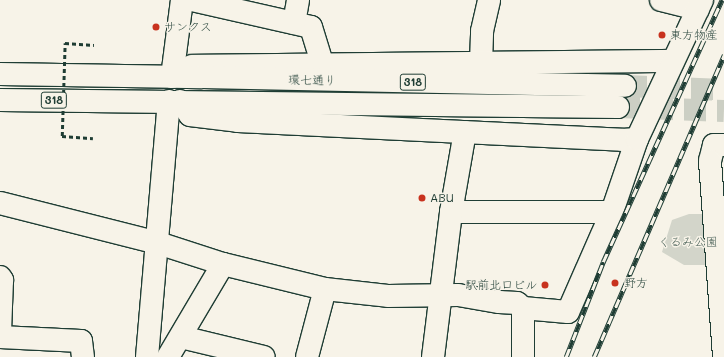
<!DOCTYPE html>
<meta charset="utf-8">
<style>
body{margin:0}
#map{position:relative;width:724px;height:357px;overflow:hidden;background:#f7f3e8;font-family:Mali,"Klee One",sans-serif}
div>[style]{position:absolute}
.green>*{inset:0;background:#d3d5ca}
.major-tunnel>*{height:22px;margin-top:-11px;transform-origin:0;background:repeating-linear-gradient(90deg,#cccfc4 0 22px,transparent 0 33px)}
.path>*{height:2.5px;margin-top:-1.25px;transform-origin:0;background:repeating-linear-gradient(90deg,#1f3d34 0 4px,transparent 0 7px)}
.roads{filter:drop-shadow(1px 0 #1f3d34) drop-shadow(-1px 0 #1f3d34) drop-shadow(0 1px #1f3d34) drop-shadow(0 -1px #1f3d34)}
.minor>*{height:22px;margin:-11px;padding:0 11px;transform-origin:11px;border-radius:11px;background:#f7f3e8}
.major>*{height:22px;margin:-11px;padding:0 11px;transform-origin:11px;border-radius:11px;background:#f7f3e8}
.rail>*{height:4.5px;margin-top:-2.25px;transform-origin:0;background:repeating-linear-gradient(90deg,#f7f3e8 0 9px,#1f3d34 0 18px);box-sizing:border-box;border-block:1px solid #1f3d34}
.path-bridge>*{height:2.5px;margin-top:-1.25px;transform-origin:0;background:repeating-linear-gradient(90deg,#1f3d34 0 4px,transparent 0 7px)}
.dots>*{width:11px;height:11px;translate:-50% -50%;box-sizing:border-box;border:2px solid #f7f3e8;border-radius:50%}
span{translate:-50% -50%;white-space:nowrap;text-align:center;line-height:1.15;-webkit-text-stroke:3px #f7f3e8;paint-order:stroke}
.shield-label span{padding:1px 3px;background:#f7f3e8;border:1px solid;border-radius:3px;-webkit-text-stroke-width:0}
.shield-label{font-size:11px;color:#1f3d34;font-weight:700}
.poi-label{font-size:12px;color:#1f3d34}
.left{translate:0 -50%;text-align:left}
.right{translate:-100% -50%;text-align:right}
.street-label{font-size:12px;color:#1f3d34}
.park-label{font-size:12px;color:#435b52}
</style>
<div id="map">
<div class="green">
<i style="clip-path:polygon(689px 214px,708px 214px,712px 265px,684px 265px,662px 252px,672px 220px)"></i>
</div>
<div class="major-tunnel">
<i style="left:625px;top:86px;width:99px;rotate:2.3deg"></i>
<i style="left:618px;top:107px;width:106px;rotate:2.2deg"></i>
</div>
<div class="path">
<i style="left:65px;top:43px;width:29px;rotate:4deg"></i>
<i style="left:62px;top:136px;width:31px;rotate:4deg"></i>
</div>
<div class="roads">
<div class="minor">
<i style="left:192px;top:0;width:122px;rotate:12.8deg"></i>
<i style="left:311px;top:27px;width:41px;rotate:72.9deg"></i>
<i style="left:661px;top:0;width:38px;rotate:14deg"></i>
<i style="left:294px;top:23px;width:23px;rotate:-80deg"></i>
<i style="left:481px;top:63px;width:32px;rotate:-88deg"></i>
<i style="left:482px;top:31px;width:32px;rotate:-77deg"></i>
<i style="left:185px;top:75px;width:11px;rotate:-52deg"></i>
<i style="left:192px;top:66px;width:481px;rotate:-0.6deg"></i>
<i style="left:172px;top:77px;width:78px;rotate:-82.6deg"></i>
<i style="left:180px;top:101px;width:17px;rotate:54deg"></i>
<i style="left:190px;top:115px;width:48px;rotate:7.1deg"></i>
<i style="left:238px;top:121px;width:384px;rotate:2.8deg"></i>
<i style="left:622px;top:140px;width:15px;rotate:-4deg"></i>
<i style="left:724px;top:145px;width:10px;rotate:180deg"></i>
<i style="left:714px;top:145px;width:16px;rotate:104deg"></i>
<i style="left:710px;top:161px;width:196px;rotate:85.9deg"></i>
<i style="left:0;top:203px;width:163px;rotate:14.2deg"></i>
<i style="left:158px;top:243px;width:68px;rotate:17.9deg"></i>
<i style="left:223px;top:264px;width:105px;rotate:13.8deg"></i>
<i style="left:325px;top:289px;width:63px;rotate:6.3deg"></i>
<i style="left:388px;top:296px;width:70px;rotate:-0.8deg"></i>
<i style="left:458px;top:295px;width:42px;rotate:9.7deg"></i>
<i style="left:499px;top:302px;width:18px;rotate:3deg"></i>
<i style="left:517px;top:303px;width:8px;rotate:40deg"></i>
<i style="left:523px;top:308px;width:45px;rotate:5.1deg"></i>
<i style="left:568px;top:312px;width:109px;rotate:-66.3deg"></i>
<i style="left:612px;top:212px;width:77px;rotate:-71.1deg"></i>
<i style="left:637px;top:139px;width:153px;rotate:-64.9deg"></i>
<i style="left:451px;top:212px;width:161px"></i>
<i style="left:0;top:277px;width:4px;rotate:56deg"></i>
<i style="left:2px;top:280px;width:52px;rotate:92.2deg"></i>
<i style="left:0;top:337px;width:81px;rotate:2.8deg"></i>
<i style="left:81px;top:341px;width:16px;rotate:83deg"></i>
<i style="left:181px;top:337px;width:85px;rotate:13.5deg"></i>
<i style="left:147px;top:357px;width:257px;rotate:-85.1deg"></i>
<i style="left:168px;top:357px;width:108px;rotate:-59.4deg"></i>
<i style="left:307px;top:357px;width:70px;rotate:-75.2deg"></i>
<i style="left:433px;top:357px;width:146px;rotate:-82.9deg"></i>
<i style="left:451px;top:212px;width:81px;rotate:-80.1deg"></i>
<i style="left:523px;top:357px;width:49px;rotate:-90deg"></i>
</div>
<div class="major">
<i style="left:0;top:74px;width:202px;rotate:0.9deg"></i>
<i style="left:202px;top:77px;width:423px;rotate:1.2deg"></i>
<i style="left:0;top:100px;width:618px;rotate:0.65deg"></i>
</div>
</div>
<div class="rail">
<i style="left:566px;top:357px;width:102px;rotate:-68.7deg"></i>
<i style="left:603px;top:262px;width:288px;rotate:-65.6deg"></i>
<i style="left:594px;top:357px;width:329px;rotate:-66.7deg"></i>
</div>
<div class="path-bridge">
<i style="left:62px;top:136px;width:93px;rotate:-88.2deg"></i>
</div>
<div class="dots">
<i style="left:156px;top:27px;background:#c8321e"></i>
<i style="left:662px;top:35px;background:#c8321e"></i>
<i style="left:422px;top:198px;background:#c8321e"></i>
<i style="left:615px;top:283px;background:#c8321e"></i>
<i style="left:545px;top:285px;background:#c8321e"></i>
</div>
<div class="shield-label">
<span style="left:413px;top:82px">318</span>
<span style="left:54px;top:100px">318</span>
</div>
<div class="poi-label">
<span class="left" style="left:164px;top:27px">サンクス</span>
<span class="left" style="left:670px;top:35px">東方物産</span>
<span class="left" style="left:430px;top:198px">ABU</span>
<span class="left" style="left:624px;top:283px">野方</span>
<span class="right" style="left:537px;top:285px">駅前北口ビル</span>
</div>
<div class="street-label">
<span style="left:312px;top:80px;rotate:1deg">環七通り</span>
</div>
<div class="park-label">
<span style="left:688px;top:242px">くるみ公園</span>
</div>
</div>
